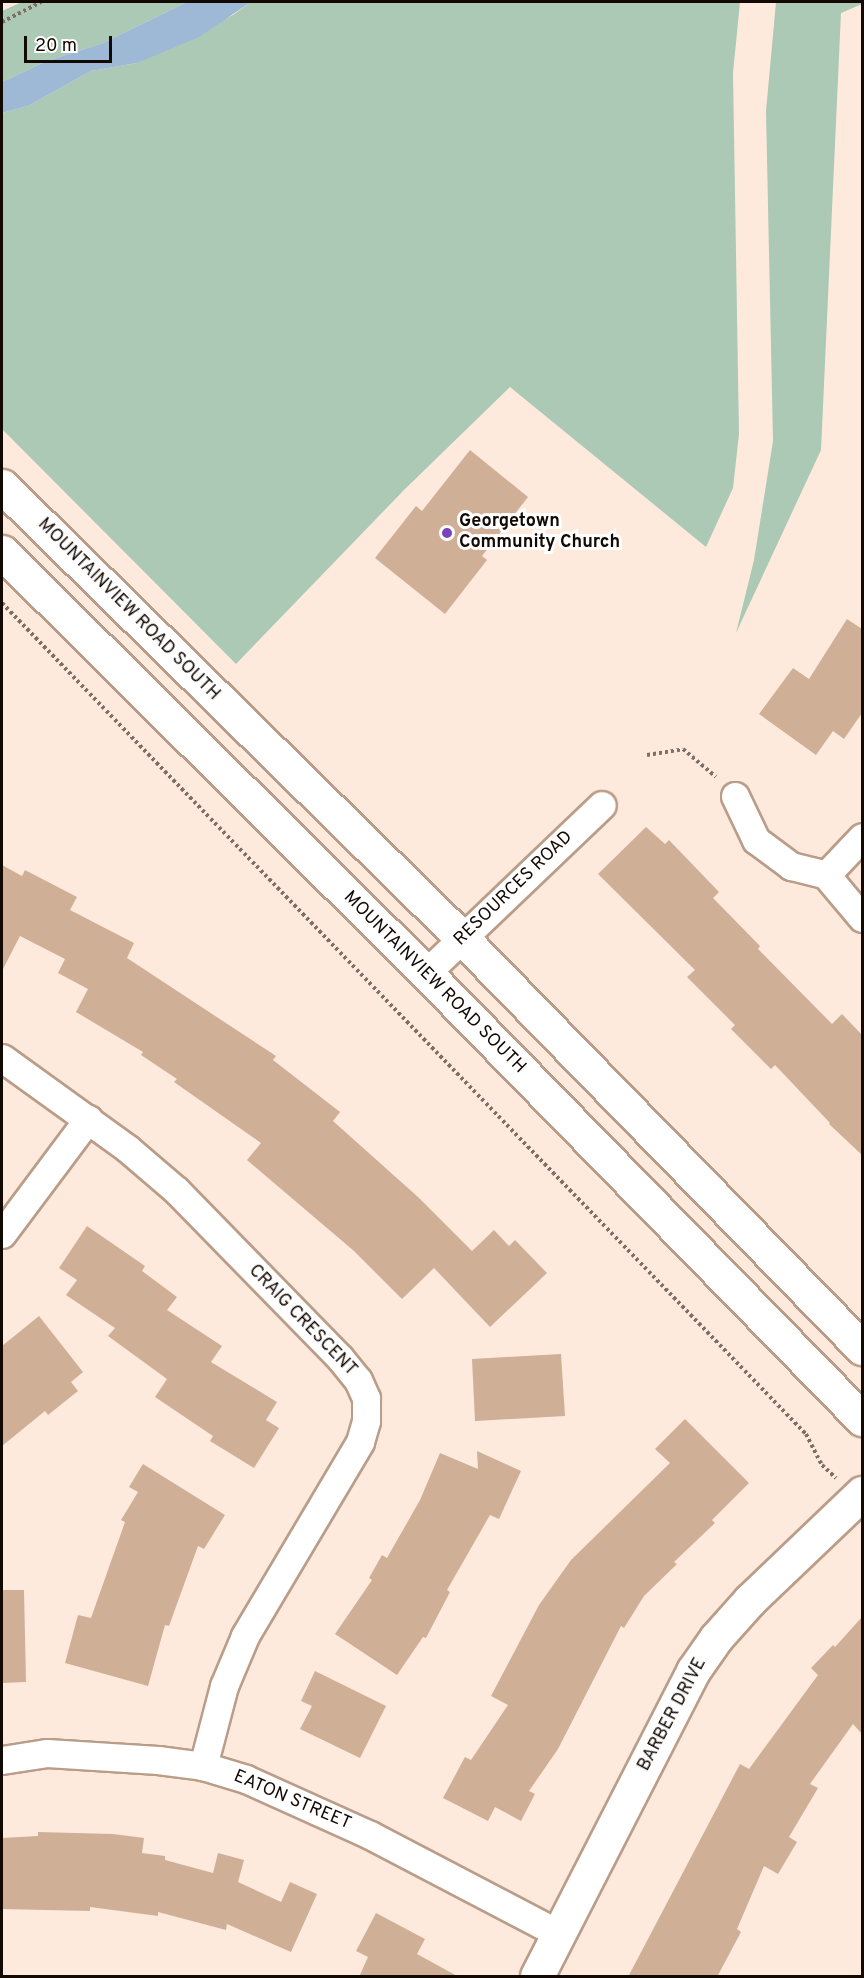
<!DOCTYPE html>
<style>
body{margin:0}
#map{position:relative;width:864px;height:1978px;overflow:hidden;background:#fdeadd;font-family:Overpass,sans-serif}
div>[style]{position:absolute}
.green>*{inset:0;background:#abc9b4}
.water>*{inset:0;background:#9eb9d6}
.building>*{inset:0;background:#d0af97}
.path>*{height:4px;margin-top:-2px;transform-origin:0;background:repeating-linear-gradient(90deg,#7e7066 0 3px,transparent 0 6px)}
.roads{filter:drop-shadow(2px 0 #ba9d88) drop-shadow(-2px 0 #ba9d88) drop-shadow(0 2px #ba9d88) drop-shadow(0 -2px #ba9d88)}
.street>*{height:27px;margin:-13.5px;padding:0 13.5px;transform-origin:13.5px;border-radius:13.5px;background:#fff}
.secondary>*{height:33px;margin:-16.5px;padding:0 16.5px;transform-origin:16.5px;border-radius:16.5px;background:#fff}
.dots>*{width:16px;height:16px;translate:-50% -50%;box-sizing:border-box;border:3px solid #fff;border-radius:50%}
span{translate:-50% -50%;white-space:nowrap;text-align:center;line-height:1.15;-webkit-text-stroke:6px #fff;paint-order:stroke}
.poi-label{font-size:18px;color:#130903;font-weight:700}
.left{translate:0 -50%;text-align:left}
.street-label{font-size:18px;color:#130903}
.frame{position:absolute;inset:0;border:3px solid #130903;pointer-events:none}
.scale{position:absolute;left:24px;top:36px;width:88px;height:27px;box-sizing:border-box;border:3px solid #130903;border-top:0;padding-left:8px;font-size:18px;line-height:21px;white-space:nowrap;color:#130903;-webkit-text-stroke:4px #fff;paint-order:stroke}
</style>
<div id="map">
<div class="green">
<i style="clip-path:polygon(22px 2px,187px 2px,103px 43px,47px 61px,2px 82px,2px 11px)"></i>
<i style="clip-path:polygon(251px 2px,740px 2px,733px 73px,739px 434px,733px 488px,706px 547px,510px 387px,404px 490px,236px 664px,2px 429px,2px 113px,28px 106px,91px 71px,137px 63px,233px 15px)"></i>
<i style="clip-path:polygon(776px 2px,862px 2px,862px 4px,841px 13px,821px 450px,736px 633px,754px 560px,773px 441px,766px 111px)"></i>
</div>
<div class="water">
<i style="clip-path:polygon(187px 2px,251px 2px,199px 37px,137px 63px,91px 71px,28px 106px,2px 113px,2px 82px,47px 61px,103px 43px)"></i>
</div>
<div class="building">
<i style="clip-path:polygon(470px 450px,528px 497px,482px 556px,487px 560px,445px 614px,375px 558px,416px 506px,422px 511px)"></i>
<i style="clip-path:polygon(847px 619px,862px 629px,862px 713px,844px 739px,833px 731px,816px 755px,759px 714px,793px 668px,809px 679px)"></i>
<i style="clip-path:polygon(646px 827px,665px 844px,669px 840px,719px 892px,713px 898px,760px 946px,758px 949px,832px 1024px,842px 1014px,862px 1035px,862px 1155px,829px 1124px,830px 1123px,775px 1065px,771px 1069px,731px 1029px,735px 1025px,687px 977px,695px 970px,598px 874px)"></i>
<i style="clip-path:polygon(2px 865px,22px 876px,25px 870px,77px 897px,70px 910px,134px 943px,127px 958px,276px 1056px,273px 1060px,340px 1112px,333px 1121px,418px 1197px,472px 1251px,494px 1230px,509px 1246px,515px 1240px,547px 1273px,490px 1327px,434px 1268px,402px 1299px,354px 1251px,247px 1160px,261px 1143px,174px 1082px,177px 1079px,141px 1055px,143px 1052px,76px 1012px,88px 989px,58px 973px,65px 959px,20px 936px,2px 971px)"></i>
<i style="clip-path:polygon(87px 1226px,145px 1266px,142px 1271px,177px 1297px,167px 1310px,222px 1346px,211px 1362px,277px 1402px,266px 1420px,279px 1428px,254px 1468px,210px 1441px,213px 1436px,155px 1397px,167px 1379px,108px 1336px,115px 1328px,66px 1295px,77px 1280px,59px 1268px)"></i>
<i style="clip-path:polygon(39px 1316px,83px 1372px,71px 1382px,78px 1391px,48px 1415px,45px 1411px,2px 1446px,2px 1346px)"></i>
<i style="clip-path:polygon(561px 1354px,565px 1416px,475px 1421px,472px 1359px)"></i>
<i style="clip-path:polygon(685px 1419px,749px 1483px,712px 1520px,715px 1523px,674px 1562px,677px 1564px,644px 1596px,624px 1628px,621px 1626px,558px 1749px,529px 1791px,535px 1794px,521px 1821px,495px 1807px,488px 1821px,443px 1798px,465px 1757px,471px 1760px,508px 1705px,491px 1696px,539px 1605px,571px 1560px,670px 1463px,655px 1449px)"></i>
<i style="clip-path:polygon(477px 1451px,521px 1471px,499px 1519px,490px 1515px,447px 1590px,450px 1592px,426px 1638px,423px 1637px,397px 1675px,335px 1634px,372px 1580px,369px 1578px,382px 1555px,387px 1558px,420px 1500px,440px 1453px,478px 1469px)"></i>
<i style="clip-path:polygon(143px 1464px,225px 1515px,204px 1549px,198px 1546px,169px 1626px,165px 1625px,148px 1686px,65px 1663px,78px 1615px,91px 1618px,125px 1522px,121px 1520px,138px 1492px,129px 1487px)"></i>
<i style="clip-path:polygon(2px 1590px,24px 1590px,26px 1682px,2px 1683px)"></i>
<i style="clip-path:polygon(862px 1617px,862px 1734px,853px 1724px,810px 1784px,818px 1788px,789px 1837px,797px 1842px,778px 1874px,764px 1866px,737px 1929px,741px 1932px,717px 1977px,628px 1977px,740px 1764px,749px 1769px,818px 1675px,811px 1668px,833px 1645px,835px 1647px)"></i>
<i style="clip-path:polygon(315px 1671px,386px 1706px,360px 1758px,300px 1729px,312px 1706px,301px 1701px)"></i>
<i style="clip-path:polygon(38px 1832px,113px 1834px,144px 1838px,142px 1853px,165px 1856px,165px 1860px,213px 1873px,218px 1853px,244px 1860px,238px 1882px,281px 1902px,290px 1882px,317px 1894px,291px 1952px,227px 1924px,226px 1930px,158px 1912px,158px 1916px,90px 1907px,90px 1911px,2px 1909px,2px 1838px,38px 1836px)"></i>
<i style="clip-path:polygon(376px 1913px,425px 1939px,417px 1954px,459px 1977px,359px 1977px,368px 1957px,356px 1951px)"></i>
</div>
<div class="path">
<i style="left:2px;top:22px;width:44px;rotate:-27.1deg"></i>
<i style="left:2px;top:603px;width:1156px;rotate:45.95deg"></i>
<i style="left:806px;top:1434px;width:35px;rotate:63deg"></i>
<i style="left:822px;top:1465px;width:19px;rotate:43deg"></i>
<i style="left:647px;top:755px;width:36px;rotate:-9deg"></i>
<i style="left:683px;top:749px;width:43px;rotate:40.3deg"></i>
</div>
<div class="roads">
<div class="street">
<i style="left:735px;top:796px;width:49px;rotate:64.5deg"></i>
<i style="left:756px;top:840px;width:44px;rotate:36.6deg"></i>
<i style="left:791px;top:866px;width:36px;rotate:14deg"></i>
<i style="left:826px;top:875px;width:56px;rotate:50.1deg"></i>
<i style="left:826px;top:875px;width:52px;rotate:-46.5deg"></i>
<i style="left:426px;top:973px;width:243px;rotate:-43.7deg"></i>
<i style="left:2px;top:1058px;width:155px;rotate:35.8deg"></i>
<i style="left:128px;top:1149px;width:63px;rotate:40.5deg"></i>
<i style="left:176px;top:1190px;width:235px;rotate:45.7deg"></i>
<i style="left:340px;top:1358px;width:28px;rotate:51deg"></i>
<i style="left:358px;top:1380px;width:20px;rotate:66deg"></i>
<i style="left:366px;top:1398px;width:23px;rotate:90deg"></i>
<i style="left:366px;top:1421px;width:22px;rotate:106deg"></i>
<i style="left:360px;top:1442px;width:226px;rotate:120.7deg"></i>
<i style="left:245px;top:1636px;width:54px;rotate:112.8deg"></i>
<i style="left:224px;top:1686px;width:83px;rotate:104.7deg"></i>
<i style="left:2px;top:1234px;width:144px;rotate:-53.2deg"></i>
<i style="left:2px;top:1760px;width:46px;rotate:-8.8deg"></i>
<i style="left:47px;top:1753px;width:111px;rotate:3.6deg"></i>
<i style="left:158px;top:1760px;width:45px;rotate:7.6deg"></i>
<i style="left:203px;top:1766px;width:45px;rotate:16.8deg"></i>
<i style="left:246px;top:1779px;width:136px;rotate:24.3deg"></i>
<i style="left:370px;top:1835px;width:213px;rotate:27.6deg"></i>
</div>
<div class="secondary">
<i style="left:2px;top:486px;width:645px;rotate:44.5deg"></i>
<i style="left:462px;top:938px;width:573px;rotate:45.71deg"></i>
<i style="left:2px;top:552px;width:598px;rotate:44.8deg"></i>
<i style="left:426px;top:973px;width:624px;rotate:45.65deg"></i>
<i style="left:537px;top:1976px;width:343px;rotate:-62.9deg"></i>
<i style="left:693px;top:1671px;width:40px;rotate:-55.1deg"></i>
<i style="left:716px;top:1638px;width:51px;rotate:-48.2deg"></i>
<i style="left:750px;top:1600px;width:155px;rotate:-43.7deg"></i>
</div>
</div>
<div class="dots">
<i style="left:447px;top:533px;background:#7943ba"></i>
</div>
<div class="poi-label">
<span class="left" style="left:459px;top:533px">Georgetown<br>Community Church</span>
</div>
<div class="street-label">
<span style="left:128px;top:610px;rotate:45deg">MOUNTAINVIEW ROAD SOUTH</span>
<span style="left:514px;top:889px;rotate:-44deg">RESOURCES ROAD</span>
<span style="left:434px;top:983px;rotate:45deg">MOUNTAINVIEW ROAD SOUTH</span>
<span style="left:302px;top:1321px;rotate:46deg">CRAIG CRESCENT</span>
<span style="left:673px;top:1715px;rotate:-62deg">BARBER DRIVE</span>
<span style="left:292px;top:1801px;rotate:23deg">EATON STREET</span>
</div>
<div class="frame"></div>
<div class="scale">20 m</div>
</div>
